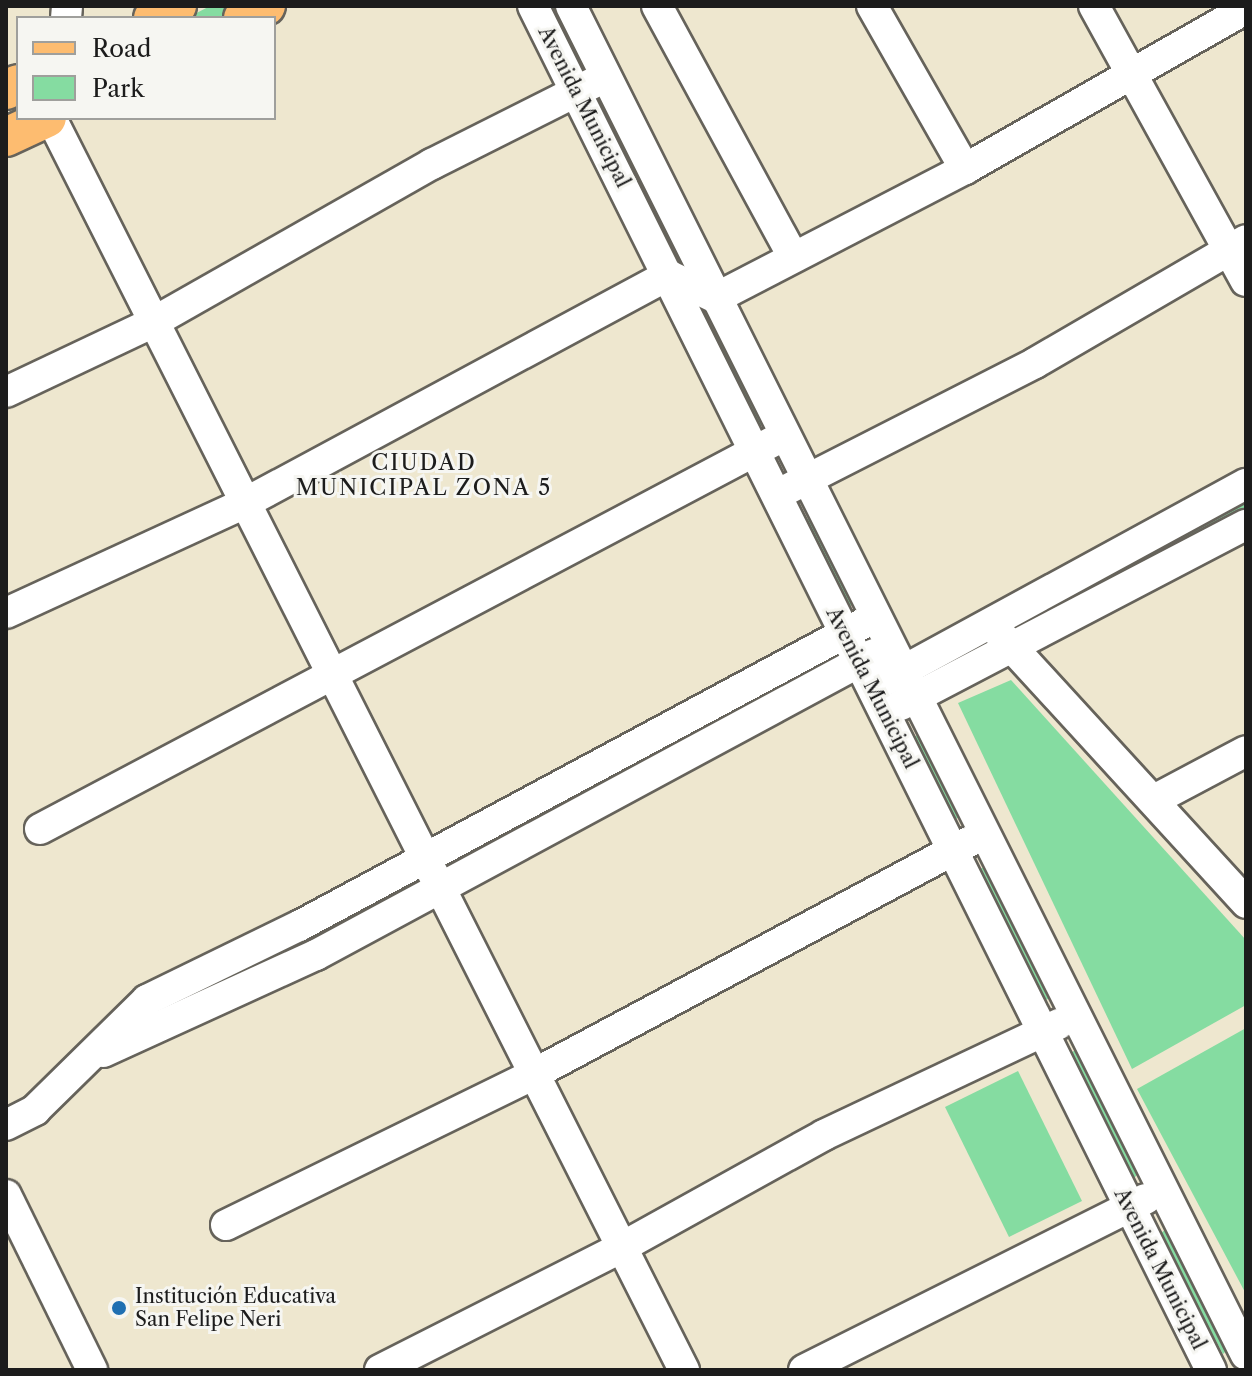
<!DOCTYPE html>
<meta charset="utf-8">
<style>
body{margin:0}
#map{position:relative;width:1252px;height:1376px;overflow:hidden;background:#eee7cf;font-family:"Libre Caslon Text",serif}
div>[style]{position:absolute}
.green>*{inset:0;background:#85dca1}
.roads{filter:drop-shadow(2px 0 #66635b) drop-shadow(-2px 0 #66635b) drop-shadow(0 2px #66635b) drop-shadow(0 -2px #66635b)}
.minor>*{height:30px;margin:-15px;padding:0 15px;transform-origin:15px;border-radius:15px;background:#fff}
.major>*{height:38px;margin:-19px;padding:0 19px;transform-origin:19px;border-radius:19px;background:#fdbc70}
.dots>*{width:22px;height:22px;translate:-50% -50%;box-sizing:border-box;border:4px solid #f6f6f2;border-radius:50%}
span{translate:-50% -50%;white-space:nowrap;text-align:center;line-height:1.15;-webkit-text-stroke:6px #f6f6f2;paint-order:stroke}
.street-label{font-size:20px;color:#1c1c1c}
.poi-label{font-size:20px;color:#1c1c1c}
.left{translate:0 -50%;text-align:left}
.neighbourhood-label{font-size:22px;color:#1c1c1c;letter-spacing:2px}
.frame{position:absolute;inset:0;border:8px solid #1c1c1c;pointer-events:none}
.legend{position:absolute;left:16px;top:16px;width:260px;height:104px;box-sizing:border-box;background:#f6f6f2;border:2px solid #9f9f9c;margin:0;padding:10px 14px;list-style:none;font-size:24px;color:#1c1c1c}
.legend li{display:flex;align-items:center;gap:16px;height:40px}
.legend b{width:40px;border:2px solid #9f9f9c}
</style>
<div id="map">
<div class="green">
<i style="clip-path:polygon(210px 6px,242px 6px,219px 18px,187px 18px)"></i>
<i style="clip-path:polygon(545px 6px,559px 6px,582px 63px,576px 63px)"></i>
<i style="clip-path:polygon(607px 109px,674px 243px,669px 245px,601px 114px)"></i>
<i style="clip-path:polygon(717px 328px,763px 424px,759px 426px,710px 333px)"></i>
<i style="clip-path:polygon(1246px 501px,1246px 513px,1037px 615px,1111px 569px)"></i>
<i style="clip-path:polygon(810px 517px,854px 601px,850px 606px,804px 521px)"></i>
<i style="clip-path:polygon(824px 660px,826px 665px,460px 862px,457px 858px)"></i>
<i style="clip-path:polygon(1011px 680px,1246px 940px,1246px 1005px,1132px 1069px,958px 703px)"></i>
<i style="clip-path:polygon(919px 734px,960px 816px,956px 819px,913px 738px)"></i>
<i style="clip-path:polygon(981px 868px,989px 868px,1049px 999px,1042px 1000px)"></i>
<i style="clip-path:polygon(398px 885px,406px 890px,288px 958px,282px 946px)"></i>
<i style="clip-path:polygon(1246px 1028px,1246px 1294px,1137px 1089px)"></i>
<i style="clip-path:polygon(1078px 1049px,1140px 1172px,1134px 1178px,1128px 1175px,1068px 1054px)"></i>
<i style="clip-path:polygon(1018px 1071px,1082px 1201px,1009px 1237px,945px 1107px)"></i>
<i style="clip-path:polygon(1168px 1227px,1228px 1349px,1223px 1354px,1159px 1235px)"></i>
</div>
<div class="roads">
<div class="minor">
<i style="left:533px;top:6px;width:1523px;rotate:63.57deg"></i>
<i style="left:571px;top:6px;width:1508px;rotate:63.42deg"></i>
<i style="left:657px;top:6px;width:285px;rotate:61.5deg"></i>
<i style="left:872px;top:6px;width:188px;rotate:60.3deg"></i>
<i style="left:1094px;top:6px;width:314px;rotate:61.1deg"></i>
<i style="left:66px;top:18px;width:12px;rotate:-85deg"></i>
<i style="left:51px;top:118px;width:1403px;rotate:63.18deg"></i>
<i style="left:6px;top:392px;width:161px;rotate:-25.3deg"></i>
<i style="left:152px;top:323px;width:322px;rotate:-29.6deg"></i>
<i style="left:432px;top:164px;width:182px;rotate:-26.7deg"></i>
<i style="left:788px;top:489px;width:277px;rotate:-27deg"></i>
<i style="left:1035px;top:363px;width:244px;rotate:-30.2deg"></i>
<i style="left:6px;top:613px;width:263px;rotate:-24.7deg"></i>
<i style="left:245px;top:503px;width:481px;rotate:-28.3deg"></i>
<i style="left:668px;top:275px;width:53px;rotate:25.6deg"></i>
<i style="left:716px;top:298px;width:280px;rotate:-27.4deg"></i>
<i style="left:965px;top:169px;width:323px;rotate:-29.7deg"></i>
<i style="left:999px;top:633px;width:366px;rotate:47.5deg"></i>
<i style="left:886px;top:680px;width:410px;rotate:-28.6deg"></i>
<i style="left:901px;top:705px;width:389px;rotate:-27.6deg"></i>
<i style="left:1154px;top:800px;width:104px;rotate:-28deg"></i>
<i style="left:40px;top:829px;width:828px;rotate:-27.86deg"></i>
<i style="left:103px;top:1052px;width:234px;rotate:-24.5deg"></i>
<i style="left:316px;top:955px;width:634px;rotate:-28.34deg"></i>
<i style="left:6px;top:1125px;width:33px;rotate:-27deg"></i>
<i style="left:35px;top:1110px;width:157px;rotate:-44.5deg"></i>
<i style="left:147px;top:1000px;width:169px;rotate:-26deg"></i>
<i style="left:299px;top:926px;width:639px;rotate:-28.21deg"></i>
<i style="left:6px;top:1195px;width:195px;rotate:63.8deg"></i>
<i style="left:226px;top:1225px;width:343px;rotate:-26.1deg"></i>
<i style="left:534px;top:1074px;width:493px;rotate:-28.1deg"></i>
<i style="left:380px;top:1370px;width:271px;rotate:-26.9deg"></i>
<i style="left:622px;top:1247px;width:231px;rotate:-29deg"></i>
<i style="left:824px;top:1135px;width:260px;rotate:-25.3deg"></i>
<i style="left:804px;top:1370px;width:382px;rotate:-26.6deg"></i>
</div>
<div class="major">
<i style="left:153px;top:18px;width:27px;rotate:-27deg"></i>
<i style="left:243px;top:18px;width:26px;rotate:-28deg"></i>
<i style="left:6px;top:90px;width:13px;rotate:-27deg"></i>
<i style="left:6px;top:137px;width:45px;rotate:-24.9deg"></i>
</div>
</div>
<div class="dots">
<i style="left:119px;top:1308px;background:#1f6fb2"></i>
</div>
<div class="street-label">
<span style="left:584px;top:107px;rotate:63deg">Avenida Municipal</span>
<span style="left:872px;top:688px;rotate:63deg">Avenida Municipal</span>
<span style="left:1160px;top:1269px;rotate:63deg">Avenida Municipal</span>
</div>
<div class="poi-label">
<span class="left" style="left:135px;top:1308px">Institución Educativa<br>San Felipe Neri</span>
</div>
<div class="neighbourhood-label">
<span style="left:424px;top:475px">CIUDAD<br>MUNICIPAL ZONA 5</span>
</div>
<div class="frame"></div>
<ul class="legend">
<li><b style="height:10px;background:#fdbc70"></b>Road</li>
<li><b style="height:22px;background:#85dca1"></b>Park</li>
</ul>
</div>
